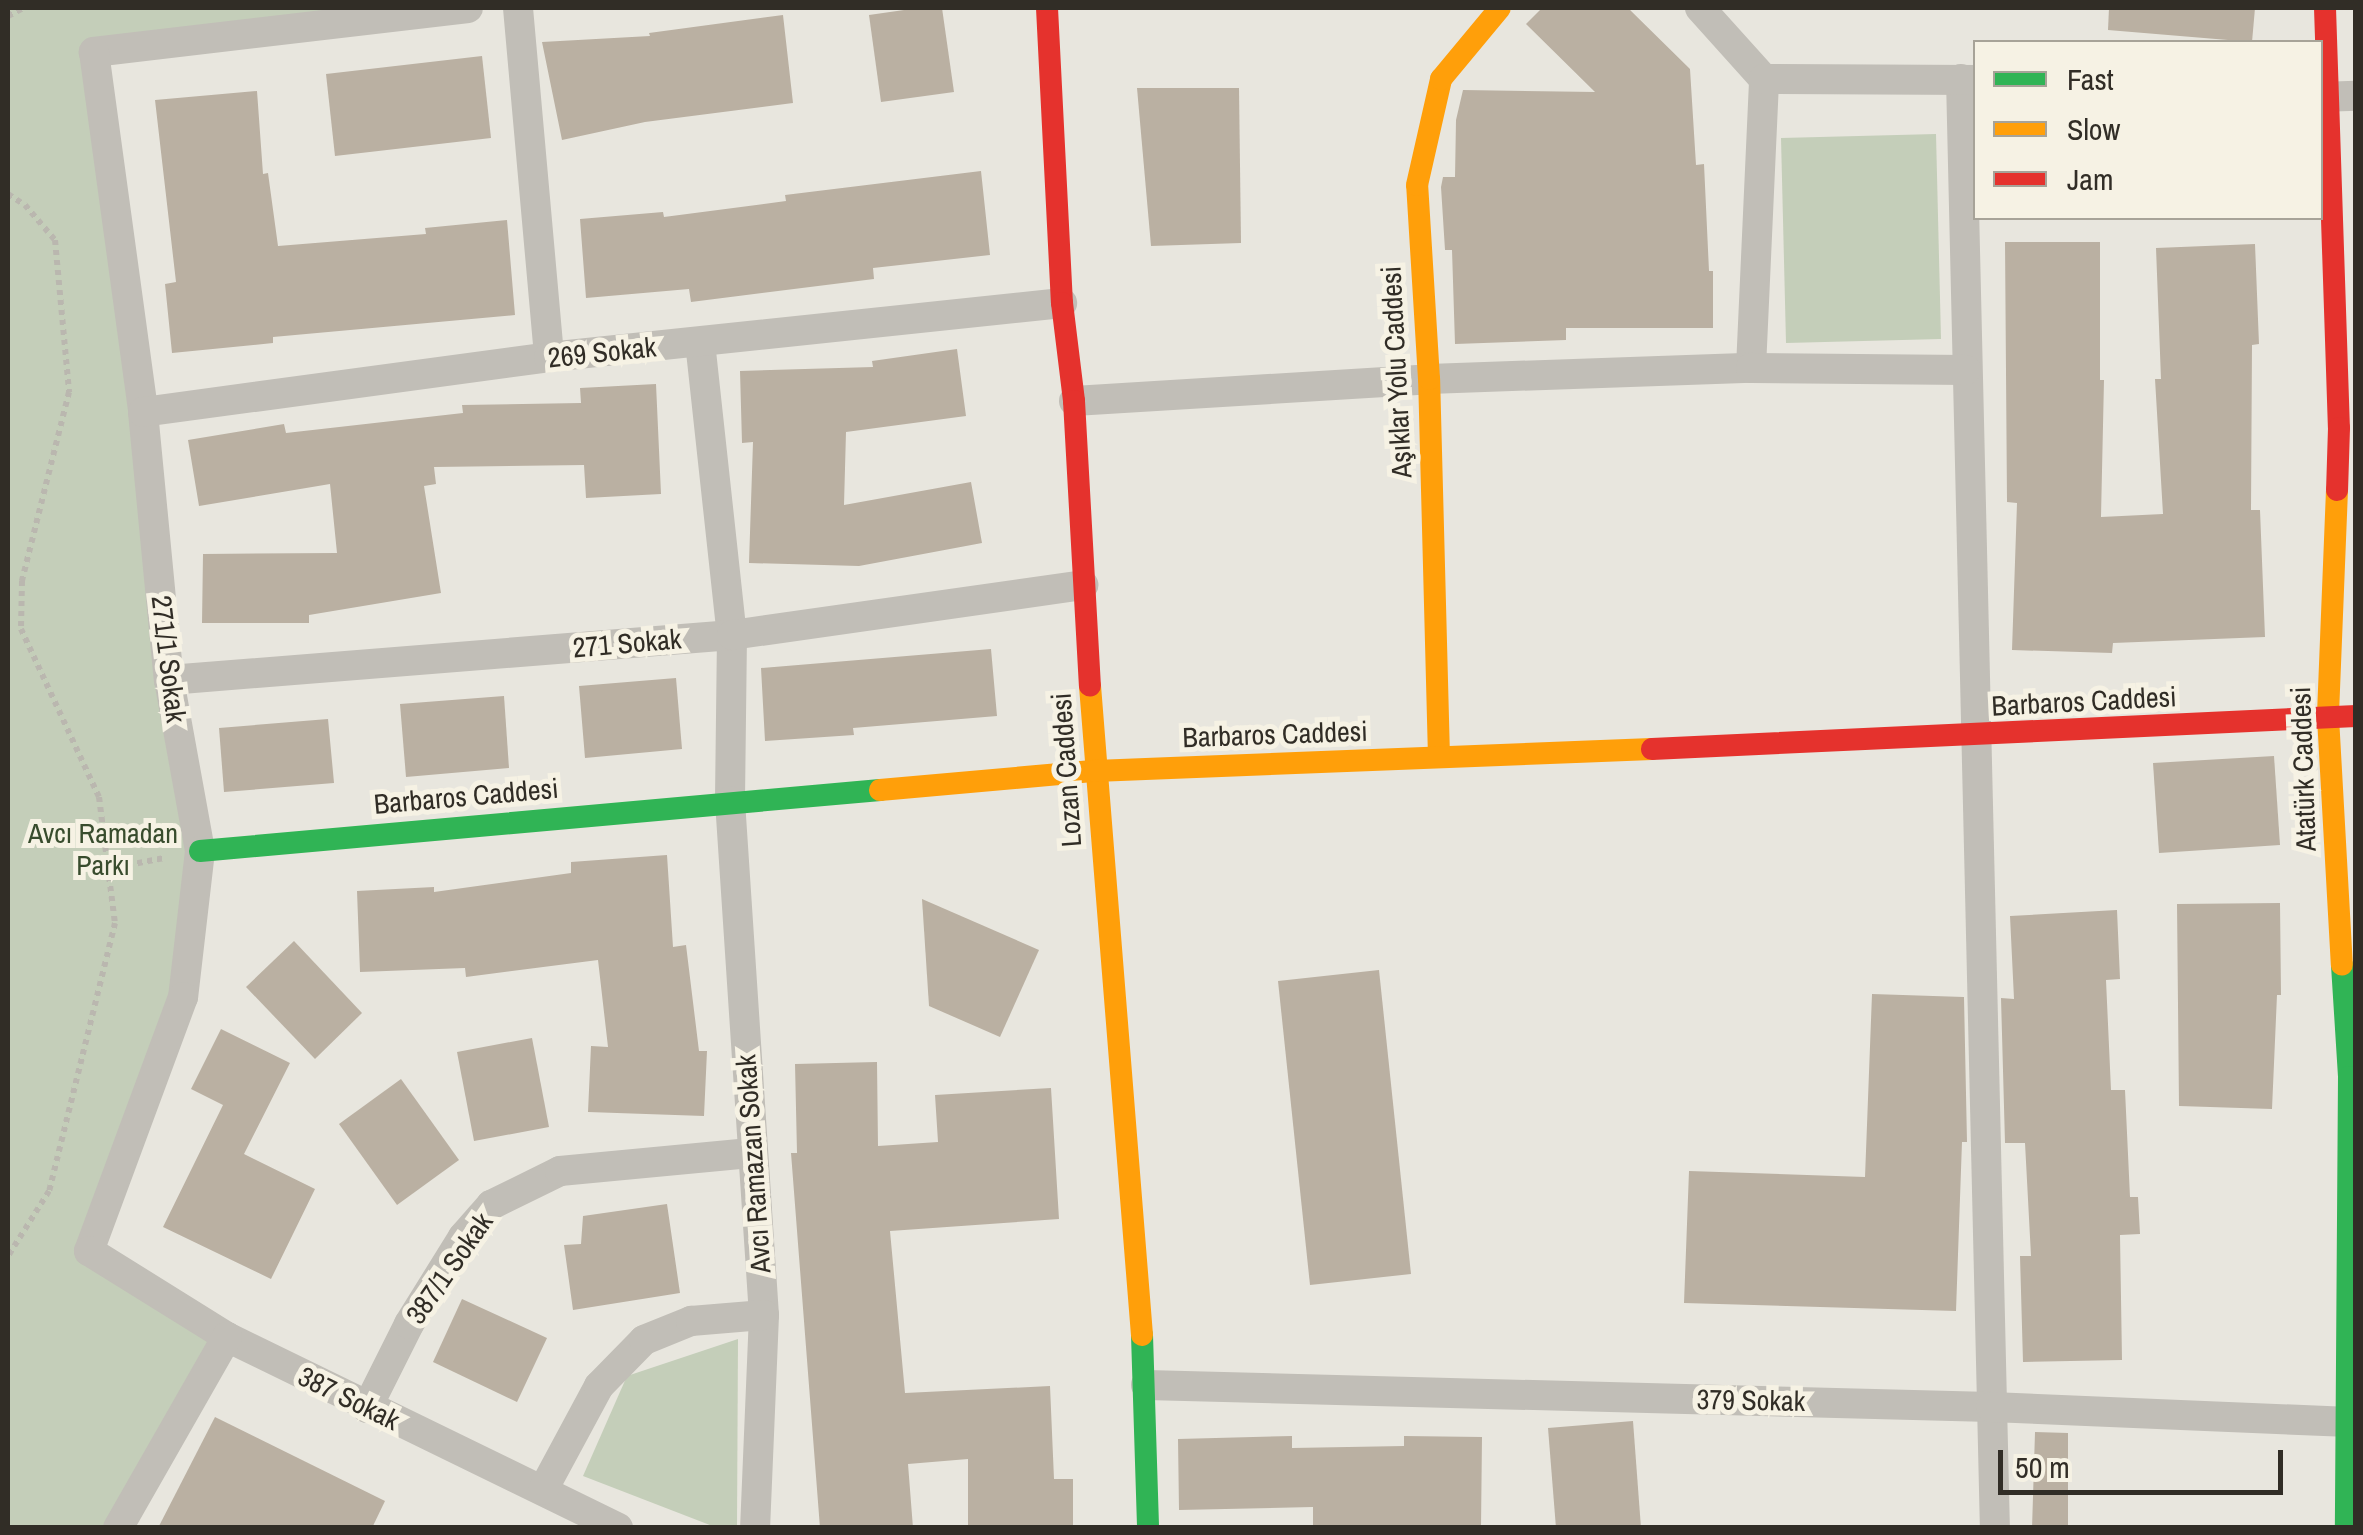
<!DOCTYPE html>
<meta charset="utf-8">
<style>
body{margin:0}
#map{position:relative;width:2363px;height:1535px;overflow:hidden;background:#e8e6de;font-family:"Archivo Narrow",sans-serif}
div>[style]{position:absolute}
.green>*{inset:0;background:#c4ceb9}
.building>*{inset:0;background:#bab0a2}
.path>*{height:6px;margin-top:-3px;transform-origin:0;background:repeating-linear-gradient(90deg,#bab7af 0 5px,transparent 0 10px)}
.street>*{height:30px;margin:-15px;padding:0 15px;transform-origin:15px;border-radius:15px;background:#c1beb7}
.fast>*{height:22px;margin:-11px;padding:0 11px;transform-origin:11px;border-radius:11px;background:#30b455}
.slow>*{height:22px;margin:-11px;padding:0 11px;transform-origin:11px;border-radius:11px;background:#ff9f0a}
.jam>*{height:22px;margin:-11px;padding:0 11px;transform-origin:11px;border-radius:11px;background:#e5322d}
span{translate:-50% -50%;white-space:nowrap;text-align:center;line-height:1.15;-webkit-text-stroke:10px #f6f2e4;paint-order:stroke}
.street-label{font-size:28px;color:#312d26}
.park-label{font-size:28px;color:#384c2d}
.frame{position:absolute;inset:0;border:10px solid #312d26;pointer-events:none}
.legend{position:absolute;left:1973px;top:40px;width:350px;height:180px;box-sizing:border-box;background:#f6f2e4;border:2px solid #a7a398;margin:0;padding:12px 18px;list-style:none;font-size:30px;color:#312d26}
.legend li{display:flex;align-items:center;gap:20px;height:50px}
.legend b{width:50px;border:2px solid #a7a398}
.scale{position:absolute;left:1998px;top:1450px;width:285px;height:45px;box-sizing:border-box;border:5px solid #312d26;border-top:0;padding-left:12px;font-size:30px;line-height:35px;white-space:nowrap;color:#312d26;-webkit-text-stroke:8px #f6f2e4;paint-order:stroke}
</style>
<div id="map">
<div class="green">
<i style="clip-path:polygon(8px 8px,468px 8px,94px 52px,200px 851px,183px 997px,89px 1251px,227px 1337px,118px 1527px,8px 1527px)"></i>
<i style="clip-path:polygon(1936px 134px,1941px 339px,1786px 343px,1781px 138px)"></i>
<i style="clip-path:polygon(738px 1339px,737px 1527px,715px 1527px,583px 1476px,627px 1376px)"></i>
</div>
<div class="building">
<i style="clip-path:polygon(918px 8px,942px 8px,954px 92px,881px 102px,869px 15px)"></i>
<i style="clip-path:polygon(1542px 8px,1628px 8px,1690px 69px,1696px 165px,1704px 164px,1709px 271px,1713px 271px,1713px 328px,1566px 328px,1566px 340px,1455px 344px,1452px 250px,1445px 250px,1441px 187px,1443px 177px,1455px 177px,1456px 120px,1463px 90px,1595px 92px,1526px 24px)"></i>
<i style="clip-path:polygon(2109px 8px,2255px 8px,2252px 42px,2108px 30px)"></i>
<i style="clip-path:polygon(783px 15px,793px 103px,645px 122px,562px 140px,542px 42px,650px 36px,649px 33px)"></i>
<i style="clip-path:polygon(482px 56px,491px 138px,335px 156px,326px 74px)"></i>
<i style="clip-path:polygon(1137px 88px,1239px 88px,1241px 243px,1151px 246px)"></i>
<i style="clip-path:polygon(257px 91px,263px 174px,268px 173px,278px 246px,426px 234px,425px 228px,507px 220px,515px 315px,273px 337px,273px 343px,172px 353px,165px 284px,176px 282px,155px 100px)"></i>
<i style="clip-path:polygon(981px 171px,990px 255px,873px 268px,874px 279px,691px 302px,689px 289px,586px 298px,580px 219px,663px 212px,664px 217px,786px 201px,785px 195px)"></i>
<i style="clip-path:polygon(2005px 242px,2100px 242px,2100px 380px,2104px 380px,2101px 517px,2163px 514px,2155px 379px,2161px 379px,2156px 248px,2255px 244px,2259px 344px,2252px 345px,2251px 510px,2260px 510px,2265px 637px,2113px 643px,2112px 653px,2012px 650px,2017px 503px,2007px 502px)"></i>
<i style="clip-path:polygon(957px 349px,966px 416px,846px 432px,844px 505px,971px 482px,982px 543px,859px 566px,749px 563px,753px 442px,742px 443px,740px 371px,873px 367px,872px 361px)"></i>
<i style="clip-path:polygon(656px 384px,661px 494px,586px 498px,584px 465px,434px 467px,436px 484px,424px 486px,441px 593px,309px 615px,309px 623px,202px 623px,203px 554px,337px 553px,330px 484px,199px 506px,188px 440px,284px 424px,286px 433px,463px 413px,462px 405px,581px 403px,580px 388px)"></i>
<i style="clip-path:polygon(991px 649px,997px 716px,853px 728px,854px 735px,765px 741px,761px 668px)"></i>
<i style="clip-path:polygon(676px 678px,682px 749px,585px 758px,579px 686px)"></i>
<i style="clip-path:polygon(504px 696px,509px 768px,406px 777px,400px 704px)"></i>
<i style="clip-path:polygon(328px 719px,334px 783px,224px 792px,219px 728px)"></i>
<i style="clip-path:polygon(2274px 756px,2280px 845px,2159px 853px,2153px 763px)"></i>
<i style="clip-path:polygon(667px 855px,673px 947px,686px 945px,699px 1051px,707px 1051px,704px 1116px,588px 1112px,591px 1046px,608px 1047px,598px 960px,466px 977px,465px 968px,360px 972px,357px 891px,434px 887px,434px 892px,571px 873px,571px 862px)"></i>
<i style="clip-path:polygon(922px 899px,1039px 950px,1000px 1037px,929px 1006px)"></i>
<i style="clip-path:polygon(2280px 903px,2281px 995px,2277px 995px,2272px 1109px,2179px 1106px,2177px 904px)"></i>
<i style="clip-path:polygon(2117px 910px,2120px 979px,2106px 980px,2111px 1090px,2125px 1090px,2130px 1197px,2138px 1197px,2140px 1234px,2120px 1235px,2122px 1360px,2023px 1362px,2020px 1256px,2031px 1256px,2025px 1143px,2005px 1143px,2001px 998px,2014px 999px,2010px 916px)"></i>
<i style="clip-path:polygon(294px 941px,362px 1013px,315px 1059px,246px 987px)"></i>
<i style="clip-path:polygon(1379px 970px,1411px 1274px,1310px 1285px,1278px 981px)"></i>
<i style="clip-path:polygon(1872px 994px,1964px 997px,1967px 1142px,1962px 1142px,1956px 1311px,1684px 1303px,1689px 1171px,1865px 1177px)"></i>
<i style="clip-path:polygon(221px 1029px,290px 1063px,244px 1154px,315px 1189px,271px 1279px,163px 1227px,223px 1105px,191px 1089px)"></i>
<i style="clip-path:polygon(532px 1038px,549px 1127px,474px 1141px,457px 1052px)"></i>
<i style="clip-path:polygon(877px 1062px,878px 1146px,938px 1142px,935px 1095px,1051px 1088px,1059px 1219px,890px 1231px,905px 1393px,1050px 1386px,1054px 1479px,1073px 1479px,1073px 1528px,968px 1528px,968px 1459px,908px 1464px,913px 1528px,820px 1528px,791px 1153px,797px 1153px,795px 1064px)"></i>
<i style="clip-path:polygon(401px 1079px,459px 1160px,397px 1205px,339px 1124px)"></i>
<i style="clip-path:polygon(667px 1204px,680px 1293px,573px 1310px,564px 1245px,581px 1244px,583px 1216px)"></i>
<i style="clip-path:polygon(462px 1299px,547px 1338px,517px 1402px,433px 1362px)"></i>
<i style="clip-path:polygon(215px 1417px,385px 1501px,372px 1528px,158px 1528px)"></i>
<i style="clip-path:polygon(1633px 1421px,1641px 1528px,1556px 1528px,1548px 1428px)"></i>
<i style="clip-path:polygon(2035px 1432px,2068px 1433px,2068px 1528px,2032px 1528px)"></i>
<i style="clip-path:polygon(1292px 1436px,1292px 1448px,1404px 1446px,1404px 1436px,1482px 1437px,1481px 1528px,1313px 1528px,1313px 1507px,1179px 1510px,1178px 1439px)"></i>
</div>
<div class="path">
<i style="left:8px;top:16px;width:17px;rotate:-28deg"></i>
<i style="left:8px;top:194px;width:20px;rotate:33deg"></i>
<i style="left:25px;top:205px;width:46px;rotate:49.4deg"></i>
<i style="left:55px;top:240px;width:153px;rotate:84.7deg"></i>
<i style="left:69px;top:392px;width:195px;rotate:104deg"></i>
<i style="left:22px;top:581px;width:48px;rotate:91.2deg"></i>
<i style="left:21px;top:629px;width:185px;rotate:65.1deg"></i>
<i style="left:99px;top:797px;width:127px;rotate:82.8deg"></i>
<i style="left:115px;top:923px;width:276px;rotate:103.8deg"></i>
<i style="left:49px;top:1191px;width:77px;rotate:122.2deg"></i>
<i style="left:108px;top:869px;width:57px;rotate:-11.1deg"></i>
</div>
<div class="street">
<i style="left:468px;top:8px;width:377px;rotate:173.3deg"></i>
<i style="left:94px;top:52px;width:363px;rotate:82.2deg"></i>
<i style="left:143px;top:412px;width:269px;rotate:84.5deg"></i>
<i style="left:169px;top:680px;width:174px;rotate:79.7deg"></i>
<i style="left:200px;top:851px;width:147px;rotate:96.6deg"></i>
<i style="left:183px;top:997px;width:271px;rotate:110.3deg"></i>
<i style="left:89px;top:1251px;width:163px;rotate:31.9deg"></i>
<i style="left:227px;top:1337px;width:435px;rotate:26deg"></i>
<i style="left:518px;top:8px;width:350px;rotate:84.9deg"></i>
<i style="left:1700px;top:8px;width:96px;rotate:48deg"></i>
<i style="left:1961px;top:79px;width:1449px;rotate:88.66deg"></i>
<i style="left:2320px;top:97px;width:36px;rotate:-2deg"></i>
<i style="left:700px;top:342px;width:295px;rotate:83.8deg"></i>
<i style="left:732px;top:635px;width:166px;rotate:90.7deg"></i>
<i style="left:730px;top:801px;width:515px;rotate:86.22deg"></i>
<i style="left:764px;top:1315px;width:213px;rotate:92.4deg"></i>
<i style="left:1751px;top:368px;width:289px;rotate:-87.4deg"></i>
<i style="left:1764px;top:79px;width:212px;rotate:0.3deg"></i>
<i style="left:1074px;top:401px;width:356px;rotate:-3.5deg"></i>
<i style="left:1429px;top:379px;width:322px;rotate:-2deg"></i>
<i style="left:1751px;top:368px;width:215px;rotate:0.5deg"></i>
<i style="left:143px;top:412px;width:410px;rotate:-7.7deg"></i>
<i style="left:549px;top:357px;width:516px;rotate:-6.01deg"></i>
<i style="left:169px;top:680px;width:565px;rotate:-4.57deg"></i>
<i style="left:732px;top:635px;width:355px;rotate:-8.1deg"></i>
<i style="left:1146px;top:1385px;width:845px;rotate:1.49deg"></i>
<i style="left:1991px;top:1407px;width:365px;rotate:2.4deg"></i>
<i style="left:367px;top:1408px;width:94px;rotate:-63.4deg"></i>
<i style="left:409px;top:1324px;width:102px;rotate:-58.2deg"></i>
<i style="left:463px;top:1237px;width:43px;rotate:-48.8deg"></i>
<i style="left:491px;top:1205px;width:77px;rotate:-26.2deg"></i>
<i style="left:560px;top:1171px;width:191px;rotate:-5.4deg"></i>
<i style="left:543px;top:1490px;width:118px;rotate:-61.7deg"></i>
<i style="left:599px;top:1386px;width:64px;rotate:-45.6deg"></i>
<i style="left:644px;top:1340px;width:51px;rotate:-22deg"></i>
<i style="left:691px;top:1321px;width:73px;rotate:-4.7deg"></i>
<i style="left:118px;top:1528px;width:220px;rotate:-60.3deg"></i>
</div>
<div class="fast">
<i style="left:200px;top:851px;width:683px;rotate:-5.13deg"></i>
<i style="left:2342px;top:965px;width:112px;rotate:86.4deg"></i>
<i style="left:2349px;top:1077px;width:451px;rotate:90.4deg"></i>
<i style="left:1142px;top:1335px;width:193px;rotate:88.2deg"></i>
</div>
<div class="slow">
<i style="left:2337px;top:490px;width:227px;rotate:92.3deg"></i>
<i style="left:2328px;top:717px;width:248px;rotate:86.8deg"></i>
<i style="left:1090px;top:686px;width:651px;rotate:85.42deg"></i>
<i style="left:1439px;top:757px;width:378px;rotate:-91.5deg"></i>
<i style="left:1429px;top:379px;width:194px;rotate:-93.5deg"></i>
<i style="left:1417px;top:185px;width:109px;rotate:-77.2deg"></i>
<i style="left:1441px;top:79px;width:92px;rotate:-50.3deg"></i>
<i style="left:880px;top:790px;width:216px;rotate:-5.1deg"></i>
<i style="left:1095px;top:771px;width:557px;rotate:-2.26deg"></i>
</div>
<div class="jam">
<i style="left:1047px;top:8px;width:295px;rotate:87.1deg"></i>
<i style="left:1062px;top:303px;width:99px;rotate:83deg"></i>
<i style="left:1074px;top:401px;width:285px;rotate:86.8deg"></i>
<i style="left:2325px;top:8px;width:420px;rotate:88.1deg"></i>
<i style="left:2339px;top:428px;width:62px;rotate:91.8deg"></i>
<i style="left:1652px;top:749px;width:705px;rotate:-2.68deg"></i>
</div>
<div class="street-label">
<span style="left:602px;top:352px;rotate:-6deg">269 Sokak</span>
<span style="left:1396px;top:372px;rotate:-93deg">Aşıklar Yolu Caddesi</span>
<span style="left:627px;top:643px;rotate:-5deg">271 Sokak</span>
<span style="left:169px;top:659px;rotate:83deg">271/1 Sokak</span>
<span style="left:2084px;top:701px;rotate:-3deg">Barbaros Caddesi</span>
<span style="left:1275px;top:734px;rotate:-2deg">Barbaros Caddesi</span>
<span style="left:2303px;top:769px;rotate:-92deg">Atatürk Caddesi</span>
<span style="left:1066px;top:770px;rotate:-94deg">Lozan Caddesi</span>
<span style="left:466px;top:796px;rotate:-5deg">Barbaros Caddesi</span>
<span style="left:753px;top:1164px;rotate:-94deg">Avcı Ramazan Sokak</span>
<span style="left:449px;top:1268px;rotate:-55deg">387/1 Sokak</span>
<span style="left:349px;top:1398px;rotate:26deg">387 Sokak</span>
<span style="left:1751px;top:1400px;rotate:1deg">379 Sokak</span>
</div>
<div class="park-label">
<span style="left:103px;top:849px">Avcı Ramadan<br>Parkı</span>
</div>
<div class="frame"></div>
<ul class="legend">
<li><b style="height:12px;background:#30b455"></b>Fast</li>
<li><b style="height:12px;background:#ff9f0a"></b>Slow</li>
<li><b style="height:12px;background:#e5322d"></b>Jam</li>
</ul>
<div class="scale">50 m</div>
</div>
